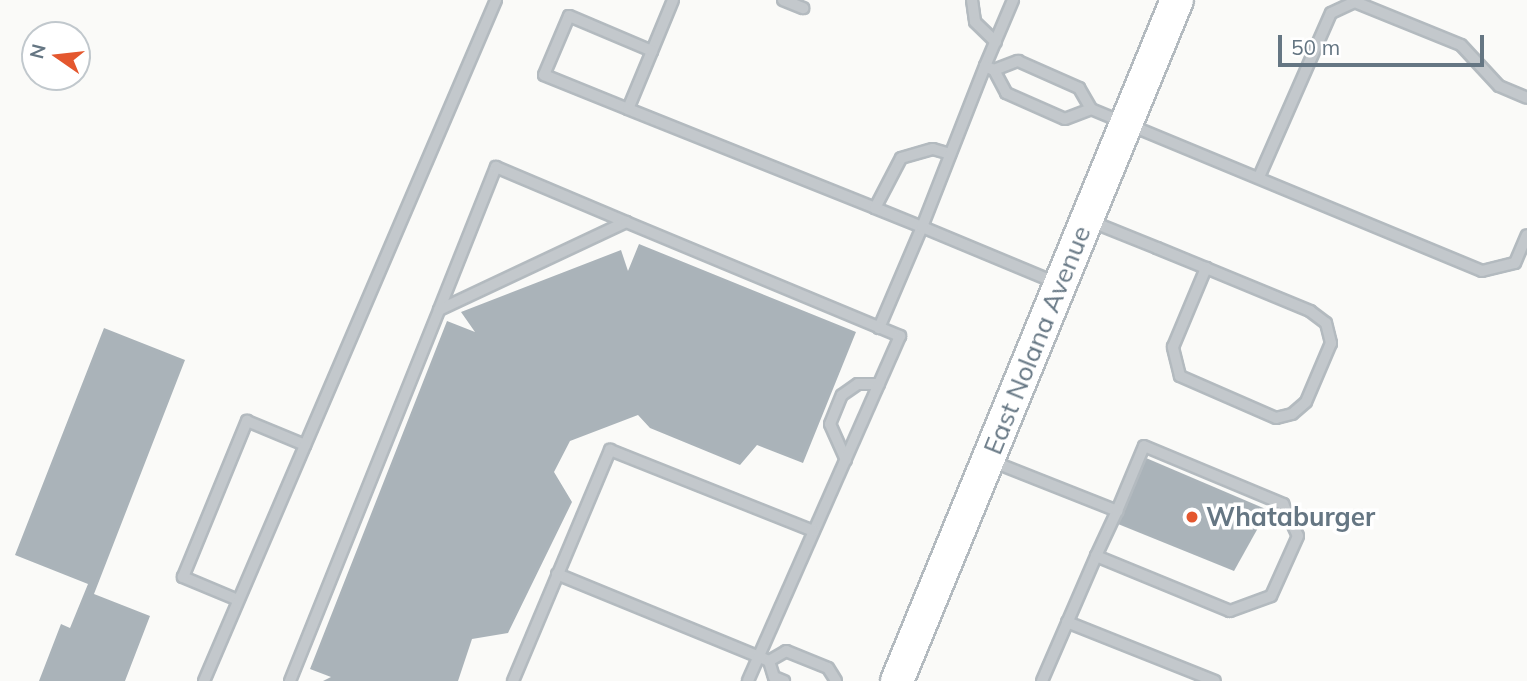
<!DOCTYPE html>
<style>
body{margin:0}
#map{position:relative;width:1527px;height:681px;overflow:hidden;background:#fafaf8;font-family:Mulish,sans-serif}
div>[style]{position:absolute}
.building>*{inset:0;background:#aab3b9}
.roads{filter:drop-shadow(2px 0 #b3babf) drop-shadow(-2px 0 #b3babf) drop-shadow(0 2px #b3babf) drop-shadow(0 -2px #b3babf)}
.lane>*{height:10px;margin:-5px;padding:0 5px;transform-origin:5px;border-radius:5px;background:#c3c8cc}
.secondary>*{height:32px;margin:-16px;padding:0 16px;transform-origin:16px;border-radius:16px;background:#fff}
.dots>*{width:19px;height:19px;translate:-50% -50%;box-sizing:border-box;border:4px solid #fff;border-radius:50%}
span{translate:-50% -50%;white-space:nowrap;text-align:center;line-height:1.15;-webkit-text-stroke:7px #fff;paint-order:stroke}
.street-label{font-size:26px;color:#657683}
.poi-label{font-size:26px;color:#657683;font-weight:700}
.left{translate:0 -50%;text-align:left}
.north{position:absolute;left:21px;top:21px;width:70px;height:70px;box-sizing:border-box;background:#fff;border:2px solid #c1c8cd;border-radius:50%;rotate:284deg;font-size:19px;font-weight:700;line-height:28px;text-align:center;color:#657683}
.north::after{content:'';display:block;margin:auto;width:24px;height:32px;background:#e4572e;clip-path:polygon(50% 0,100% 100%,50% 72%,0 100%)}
.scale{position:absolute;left:1278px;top:35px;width:206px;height:32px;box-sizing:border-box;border:4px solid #657683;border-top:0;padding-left:9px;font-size:21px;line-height:24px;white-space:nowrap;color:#657683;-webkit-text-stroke:5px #fff;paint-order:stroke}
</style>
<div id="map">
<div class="building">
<i style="clip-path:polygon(639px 244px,856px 332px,803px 463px,757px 445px,740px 465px,650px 428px,638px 415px,570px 441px,554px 472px,572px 502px,508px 633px,472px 639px,458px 681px,323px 681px,331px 677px,310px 669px,447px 321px,475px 332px,461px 312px,621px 250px,628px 271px)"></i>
<i style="clip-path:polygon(104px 328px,185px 360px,94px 594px,150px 616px,125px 681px,39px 681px,61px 624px,70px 628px,88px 584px,15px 555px)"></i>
<i style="clip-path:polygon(1146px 458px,1268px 510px,1234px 571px,1118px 524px)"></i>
</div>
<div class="roads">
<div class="lane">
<i style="left:783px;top:0;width:22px;rotate:22deg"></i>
<i style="left:972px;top:0;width:22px;rotate:82deg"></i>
<i style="left:975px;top:22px;width:29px;rotate:44deg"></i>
<i style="left:652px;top:51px;width:55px;rotate:-67.6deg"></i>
<i style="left:985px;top:66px;width:72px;rotate:-67deg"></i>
<i style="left:994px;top:70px;width:26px;rotate:62deg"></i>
<i style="left:1006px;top:93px;width:64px;rotate:23.8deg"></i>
<i style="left:1065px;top:119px;width:28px;rotate:-21deg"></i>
<i style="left:628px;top:109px;width:63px;rotate:-67.5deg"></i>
<i style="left:652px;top:51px;width:90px;rotate:-157.1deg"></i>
<i style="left:569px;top:16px;width:64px;rotate:113deg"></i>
<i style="left:544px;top:75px;width:91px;rotate:22deg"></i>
<i style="left:628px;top:109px;width:266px;rotate:21.8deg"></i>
<i style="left:875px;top:208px;width:51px;rotate:22deg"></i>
<i style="left:922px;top:227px;width:110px;rotate:113.1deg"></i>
<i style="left:1259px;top:177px;width:179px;rotate:-66.3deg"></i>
<i style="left:1331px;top:13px;width:26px;rotate:-25deg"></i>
<i style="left:1355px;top:2px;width:114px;rotate:22.1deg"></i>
<i style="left:1461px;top:45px;width:56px;rotate:47.2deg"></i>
<i style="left:1499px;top:86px;width:30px;rotate:23deg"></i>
<i style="left:875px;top:208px;width:56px;rotate:-62.5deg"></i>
<i style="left:901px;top:158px;width:33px;rotate:-16deg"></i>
<i style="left:933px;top:149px;width:18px;rotate:16deg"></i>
<i style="left:1090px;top:221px;width:72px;rotate:21.9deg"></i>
<i style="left:1157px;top:248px;width:53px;rotate:22.2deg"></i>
<i style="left:1206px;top:268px;width:113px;rotate:22.5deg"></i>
<i style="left:1310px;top:311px;width:20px;rotate:37deg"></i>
<i style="left:1326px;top:323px;width:21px;rotate:76deg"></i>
<i style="left:1331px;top:343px;width:64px;rotate:113deg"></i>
<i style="left:1306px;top:402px;width:18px;rotate:139deg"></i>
<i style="left:1292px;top:414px;width:16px;rotate:166deg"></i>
<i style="left:1276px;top:418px;width:105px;rotate:-156.4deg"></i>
<i style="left:1180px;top:376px;width:30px;rotate:-104deg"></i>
<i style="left:1173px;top:347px;width:86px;rotate:-67.3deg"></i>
<i style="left:1059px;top:284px;width:148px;rotate:-157.4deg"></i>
<i style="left:922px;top:227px;width:173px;rotate:-68.6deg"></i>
<i style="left:985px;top:66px;width:10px;rotate:24deg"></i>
<i style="left:994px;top:70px;width:26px;rotate:-21deg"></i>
<i style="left:1018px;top:61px;width:67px;rotate:23.9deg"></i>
<i style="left:1079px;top:88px;width:24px;rotate:60deg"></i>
<i style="left:1091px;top:109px;width:423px;rotate:22.5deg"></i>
<i style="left:1482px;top:271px;width:34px;rotate:-14deg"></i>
<i style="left:1515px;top:263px;width:30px;rotate:-67deg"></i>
<i style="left:439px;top:310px;width:154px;rotate:-68.3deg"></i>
<i style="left:496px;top:167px;width:141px;rotate:22.9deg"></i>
<i style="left:846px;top:460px;width:39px;rotate:-114deg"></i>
<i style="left:830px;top:424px;width:31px;rotate:-68deg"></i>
<i style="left:842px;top:395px;width:19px;rotate:-35deg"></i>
<i style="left:858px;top:384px;width:21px"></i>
<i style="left:991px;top:461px;width:136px;rotate:21.6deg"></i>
<i style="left:557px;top:574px;width:229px;rotate:22.3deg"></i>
<i style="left:238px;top:600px;width:60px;rotate:-157.3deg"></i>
<i style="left:183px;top:577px;width:169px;rotate:-67.7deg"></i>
<i style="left:247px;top:421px;width:63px;rotate:22.5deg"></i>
<i style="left:1067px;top:622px;width:159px;rotate:21.7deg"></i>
<i style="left:769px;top:661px;width:20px;rotate:-30deg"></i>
<i style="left:786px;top:651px;width:45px;rotate:22deg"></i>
<i style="left:828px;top:668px;width:15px;rotate:58deg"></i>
<i style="left:769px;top:661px;width:17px;rotate:73deg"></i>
<i style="left:774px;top:677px;width:11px;rotate:22deg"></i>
<i style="left:204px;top:681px;width:741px;rotate:-66.79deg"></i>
<i style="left:290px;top:681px;width:400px;rotate:-68.1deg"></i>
<i style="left:439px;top:310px;width:207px;rotate:-25.2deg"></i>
<i style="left:626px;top:222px;width:297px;rotate:22.6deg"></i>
<i style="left:900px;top:336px;width:377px;rotate:113.8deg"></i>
<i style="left:513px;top:681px;width:251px;rotate:-67.2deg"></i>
<i style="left:610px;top:450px;width:219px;rotate:21.7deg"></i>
<i style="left:1042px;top:681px;width:136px;rotate:-66.6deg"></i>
<i style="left:1096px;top:556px;width:50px;rotate:-65deg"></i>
<i style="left:1117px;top:511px;width:70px;rotate:-67.4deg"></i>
<i style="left:1144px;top:446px;width:151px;rotate:22.6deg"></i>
<i style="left:1283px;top:504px;width:35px;rotate:65deg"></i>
<i style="left:1298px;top:536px;width:66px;rotate:114.2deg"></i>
<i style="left:1271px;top:596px;width:44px;rotate:159.9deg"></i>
<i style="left:1230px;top:611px;width:145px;rotate:-157.7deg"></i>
</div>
<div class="secondary">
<i style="left:897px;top:681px;width:736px;rotate:-67.65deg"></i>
</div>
</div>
<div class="dots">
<i style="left:1192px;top:517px;background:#e4572e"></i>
</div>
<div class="street-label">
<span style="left:1037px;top:340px;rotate:-68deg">East Nolana Avenue</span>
</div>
<div class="poi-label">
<span class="left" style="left:1206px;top:517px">Whataburger</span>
</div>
<div class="north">N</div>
<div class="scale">50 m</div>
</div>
